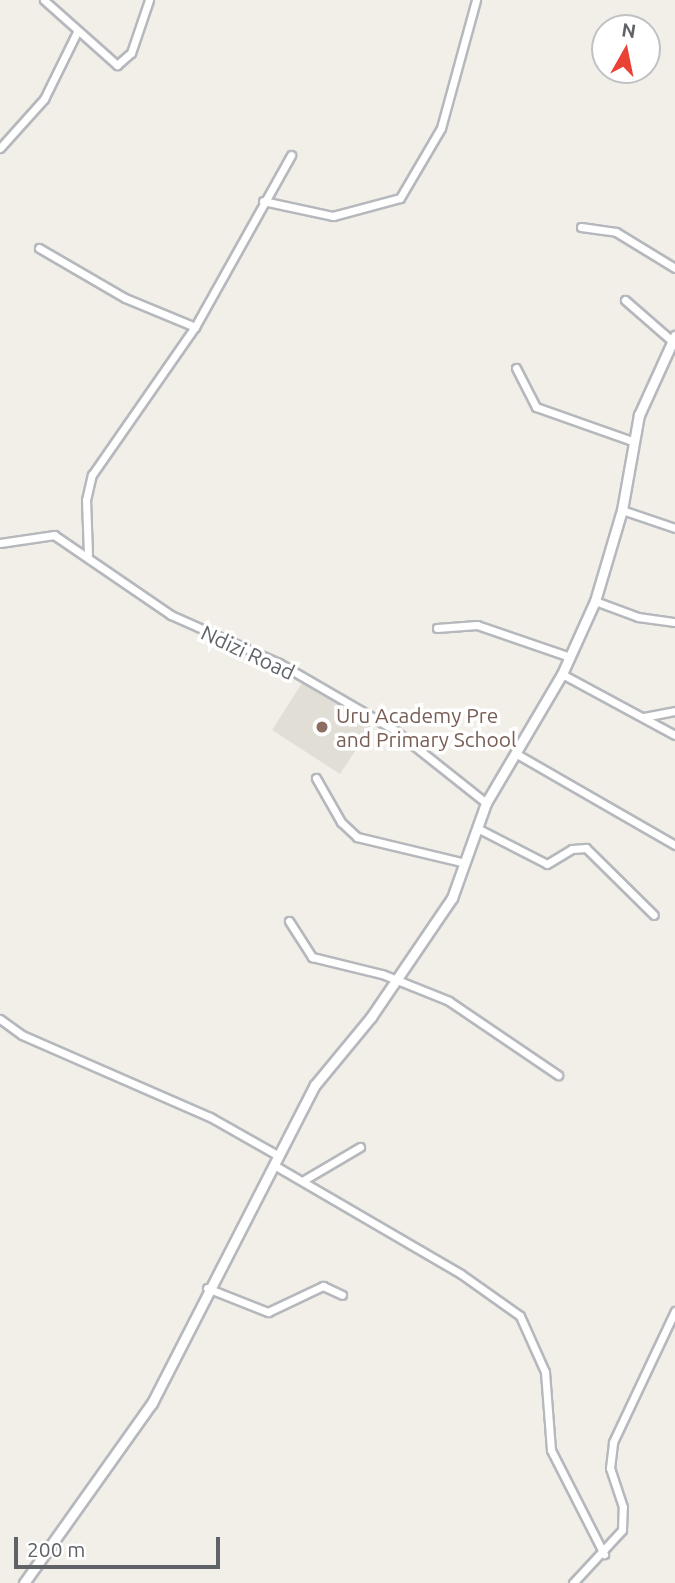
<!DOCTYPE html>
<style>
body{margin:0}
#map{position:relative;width:675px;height:1583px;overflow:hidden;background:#f1efe8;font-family:Ubuntu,sans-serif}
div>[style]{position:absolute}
.education>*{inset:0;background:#e1ded6}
.roads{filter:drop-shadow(2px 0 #b5b8bc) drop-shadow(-2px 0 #b5b8bc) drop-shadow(0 2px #b5b8bc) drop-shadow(0 -2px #b5b8bc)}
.minor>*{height:7px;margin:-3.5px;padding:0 3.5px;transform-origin:3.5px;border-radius:3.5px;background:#fff}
.tertiary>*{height:9px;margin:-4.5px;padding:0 4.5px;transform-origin:4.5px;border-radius:4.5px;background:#fff}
.dots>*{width:19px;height:19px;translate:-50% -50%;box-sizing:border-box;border:4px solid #fff;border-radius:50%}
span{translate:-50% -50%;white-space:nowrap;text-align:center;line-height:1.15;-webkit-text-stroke:7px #fff;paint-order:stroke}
.street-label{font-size:21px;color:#5f6368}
.education-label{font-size:21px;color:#785e54}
.left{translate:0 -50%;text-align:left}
.north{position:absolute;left:591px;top:14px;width:70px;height:70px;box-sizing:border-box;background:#fff;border:2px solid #bfc1c3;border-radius:50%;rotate:9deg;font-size:19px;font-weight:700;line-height:28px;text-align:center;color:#5f6368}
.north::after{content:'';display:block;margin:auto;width:24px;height:32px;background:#ea4335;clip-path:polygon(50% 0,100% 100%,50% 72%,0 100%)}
.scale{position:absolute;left:14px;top:1537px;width:206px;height:32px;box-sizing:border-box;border:4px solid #5f6368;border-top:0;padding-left:9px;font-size:21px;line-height:24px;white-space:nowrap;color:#5f6368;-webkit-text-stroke:5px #fff;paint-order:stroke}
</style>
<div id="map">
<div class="education">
<i style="clip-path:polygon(304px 680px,373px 724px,340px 774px,272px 730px)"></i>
</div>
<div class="roads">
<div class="minor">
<i style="left:44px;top:0;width:98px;rotate:41.7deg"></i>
<i style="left:117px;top:65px;width:18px;rotate:-41deg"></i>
<i style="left:131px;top:53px;width:56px;rotate:-71.2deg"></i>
<i style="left:0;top:148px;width:66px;rotate:-48.1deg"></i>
<i style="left:44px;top:99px;width:75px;rotate:-63.8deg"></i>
<i style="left:263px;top:201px;width:72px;rotate:12.1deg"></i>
<i style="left:333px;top:216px;width:69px;rotate:-15deg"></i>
<i style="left:400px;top:198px;width:81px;rotate:-59.6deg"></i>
<i style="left:441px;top:128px;width:133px;rotate:-74.7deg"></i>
<i style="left:581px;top:227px;width:35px;rotate:8deg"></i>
<i style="left:616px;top:232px;width:69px;rotate:31.4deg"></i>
<i style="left:39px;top:248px;width:99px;rotate:30.2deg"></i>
<i style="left:125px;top:298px;width:76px;rotate:22.5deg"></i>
<i style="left:625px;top:300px;width:62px;rotate:41.1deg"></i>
<i style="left:516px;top:368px;width:44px;rotate:62.9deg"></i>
<i style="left:536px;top:407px;width:102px;rotate:19.5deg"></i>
<i style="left:622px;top:510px;width:56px;rotate:18.8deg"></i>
<i style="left:0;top:543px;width:55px;rotate:-8.4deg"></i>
<i style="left:54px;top:535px;width:142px;rotate:34.4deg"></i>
<i style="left:171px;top:615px;width:118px;rotate:24deg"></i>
<i style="left:279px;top:663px;width:132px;rotate:30.1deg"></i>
<i style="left:393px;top:729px;width:119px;rotate:38.5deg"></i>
<i style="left:88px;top:554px;width:54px;rotate:-92.1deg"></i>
<i style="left:86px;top:500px;width:26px;rotate:-77deg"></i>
<i style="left:92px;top:475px;width:180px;rotate:-55.2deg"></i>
<i style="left:195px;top:327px;width:197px;rotate:-60.8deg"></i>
<i style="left:595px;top:601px;width:46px;rotate:20.4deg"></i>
<i style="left:638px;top:617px;width:37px;rotate:8deg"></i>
<i style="left:437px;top:628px;width:40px;rotate:-4.3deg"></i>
<i style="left:477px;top:625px;width:98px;rotate:19deg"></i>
<i style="left:562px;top:674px;width:128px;rotate:28.4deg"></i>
<i style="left:644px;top:717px;width:32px;rotate:-11deg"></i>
<i style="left:515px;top:753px;width:185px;rotate:29.9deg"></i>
<i style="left:316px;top:778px;width:51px;rotate:60.4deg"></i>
<i style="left:341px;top:822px;width:22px;rotate:43deg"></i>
<i style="left:357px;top:837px;width:111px;rotate:13.5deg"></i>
<i style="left:479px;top:829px;width:76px;rotate:27.2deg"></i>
<i style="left:547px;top:864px;width:29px;rotate:-31deg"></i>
<i style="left:572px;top:849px;width:14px;rotate:-4deg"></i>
<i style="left:586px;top:848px;width:95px;rotate:44.6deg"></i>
<i style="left:289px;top:921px;width:43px;rotate:57.4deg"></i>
<i style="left:312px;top:957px;width:72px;rotate:13.7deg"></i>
<i style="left:382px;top:974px;width:72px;rotate:21.9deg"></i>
<i style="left:449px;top:1001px;width:132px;rotate:34.2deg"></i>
<i style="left:0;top:1019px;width:27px;rotate:36deg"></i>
<i style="left:22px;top:1035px;width:205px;rotate:23.6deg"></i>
<i style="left:210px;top:1117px;width:79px;rotate:29.5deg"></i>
<i style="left:274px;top:1165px;width:216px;rotate:30.2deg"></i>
<i style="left:461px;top:1274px;width:72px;rotate:35.4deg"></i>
<i style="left:520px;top:1316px;width:61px;rotate:65.9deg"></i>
<i style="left:545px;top:1372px;width:78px;rotate:85.6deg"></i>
<i style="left:551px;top:1450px;width:117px;rotate:63deg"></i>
<i style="left:304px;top:1180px;width:65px;rotate:-30.5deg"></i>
<i style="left:207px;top:1288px;width:66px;rotate:21.5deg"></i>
<i style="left:268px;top:1312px;width:61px;rotate:-25.3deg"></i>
<i style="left:323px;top:1286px;width:21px;rotate:25deg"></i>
<i style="left:573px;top:1583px;width:72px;rotate:-47.2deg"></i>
<i style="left:622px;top:1530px;width:23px;rotate:-88deg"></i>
<i style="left:623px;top:1507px;width:41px;rotate:-108.4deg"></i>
<i style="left:610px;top:1468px;width:26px;rotate:-83deg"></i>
<i style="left:613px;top:1442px;width:145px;rotate:-64.7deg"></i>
</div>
<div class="tertiary">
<i style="left:24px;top:1583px;width:221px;rotate:-54.6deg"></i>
<i style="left:152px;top:1403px;width:357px;rotate:-62.9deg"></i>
<i style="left:315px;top:1085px;width:88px;rotate:-50.5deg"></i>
<i style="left:371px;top:1017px;width:144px;rotate:-55.8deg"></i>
<i style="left:452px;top:898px;width:101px;rotate:-70.3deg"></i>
<i style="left:486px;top:803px;width:150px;rotate:-59.5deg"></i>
<i style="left:562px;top:674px;width:80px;rotate:-65.7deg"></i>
<i style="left:595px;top:601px;width:95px;rotate:-73.5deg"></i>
<i style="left:622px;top:510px;width:97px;rotate:-79.9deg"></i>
<i style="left:639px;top:415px;width:87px;rotate:-65.5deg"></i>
</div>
</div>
<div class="dots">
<i style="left:322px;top:727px;background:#8d6e63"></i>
</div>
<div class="street-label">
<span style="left:248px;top:652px;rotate:25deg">Ndizi Road</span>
</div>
<div class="education-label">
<span class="left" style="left:336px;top:727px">Uru Academy Pre<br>and Primary School</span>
</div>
<div class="north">N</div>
<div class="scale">200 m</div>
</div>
